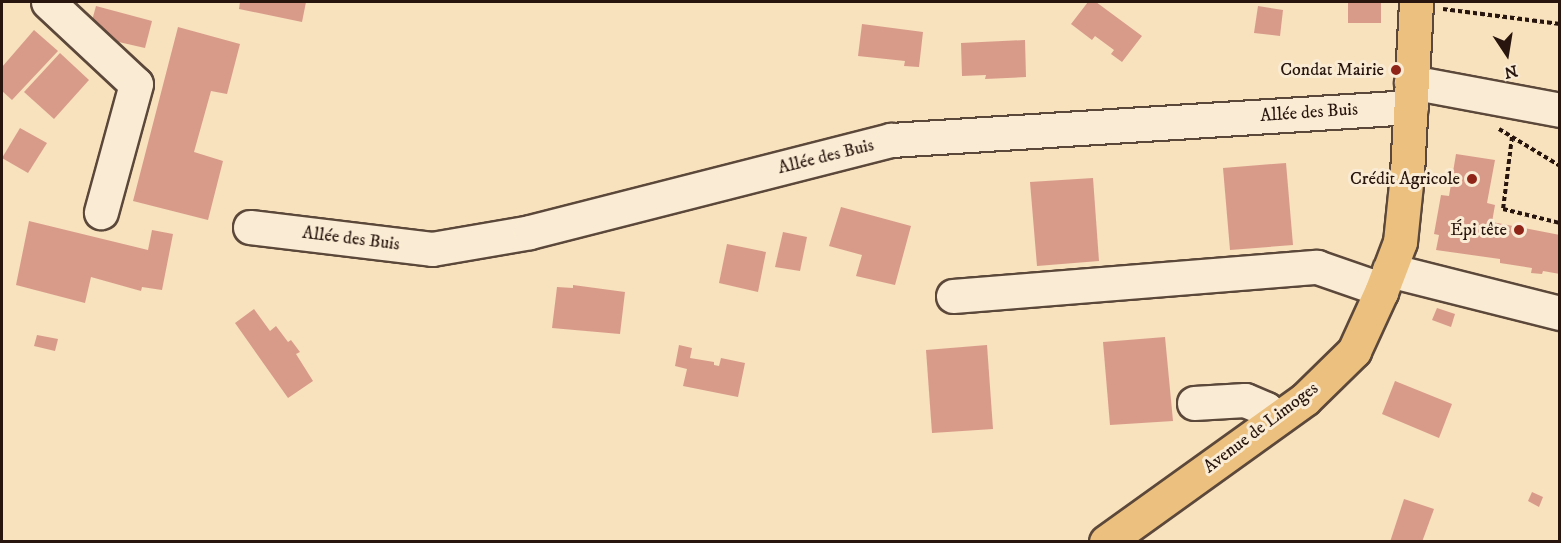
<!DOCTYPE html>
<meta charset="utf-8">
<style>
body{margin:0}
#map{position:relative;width:1561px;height:543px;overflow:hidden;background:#f8e1bd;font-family:"IM FELL DW Pica",serif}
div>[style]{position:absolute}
.building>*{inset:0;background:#d89b8a}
.path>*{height:4px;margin-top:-2px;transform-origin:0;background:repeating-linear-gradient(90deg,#28150e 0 4.5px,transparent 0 7.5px)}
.roads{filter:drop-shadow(2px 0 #5c483a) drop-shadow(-2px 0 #5c483a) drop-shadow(0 2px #5c483a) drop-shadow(0 -2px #5c483a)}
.minor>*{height:33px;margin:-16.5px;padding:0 16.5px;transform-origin:16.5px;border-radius:16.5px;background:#faecd4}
.major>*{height:33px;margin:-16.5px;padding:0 16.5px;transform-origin:16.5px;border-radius:16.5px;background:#ecc07e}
.dots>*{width:16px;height:16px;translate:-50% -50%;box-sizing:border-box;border:3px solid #faecd4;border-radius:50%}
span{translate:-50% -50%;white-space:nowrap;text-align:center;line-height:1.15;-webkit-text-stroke:6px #faecd4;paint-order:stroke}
.poi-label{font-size:18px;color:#28150e}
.right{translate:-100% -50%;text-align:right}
.street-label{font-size:18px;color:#28150e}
.frame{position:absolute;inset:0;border:3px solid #28150e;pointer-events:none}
.north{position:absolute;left:1477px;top:24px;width:60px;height:60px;-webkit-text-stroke:4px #faecd4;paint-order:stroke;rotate:168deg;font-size:16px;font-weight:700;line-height:24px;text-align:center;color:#28150e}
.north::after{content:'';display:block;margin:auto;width:21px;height:27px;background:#28150e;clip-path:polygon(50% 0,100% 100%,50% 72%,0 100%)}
</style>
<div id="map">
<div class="building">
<i style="clip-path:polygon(240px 2px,306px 2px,302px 22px,239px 9px)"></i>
<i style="clip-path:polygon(1088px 2px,1096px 2px,1142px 36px,1122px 62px,1111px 54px,1114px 50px,1095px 36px,1092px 40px,1071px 24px)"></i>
<i style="clip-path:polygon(1348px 2px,1381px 2px,1381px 23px,1348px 23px)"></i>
<i style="clip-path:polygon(96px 6px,152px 21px,145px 48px,88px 35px)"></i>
<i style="clip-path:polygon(1258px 6px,1283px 10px,1280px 36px,1254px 33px)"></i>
<i style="clip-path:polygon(862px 24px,923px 32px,919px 67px,904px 66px,905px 61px,858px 56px)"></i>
<i style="clip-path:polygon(178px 27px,240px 44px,227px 94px,211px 91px,194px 152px,223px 161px,208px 220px,133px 201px)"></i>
<i style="clip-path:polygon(34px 30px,58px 51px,12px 100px,2px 91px,2px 67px)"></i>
<i style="clip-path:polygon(1025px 40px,1026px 77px,985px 79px,986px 75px,962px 76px,961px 43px)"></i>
<i style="clip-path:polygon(60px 53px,89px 80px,54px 119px,24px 92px)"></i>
<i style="clip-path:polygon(20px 128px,47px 143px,28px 173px,2px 158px)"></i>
<i style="clip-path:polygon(1456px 154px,1495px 160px,1487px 203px,1495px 205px,1492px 222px,1560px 235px,1560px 274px,1543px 271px,1542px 274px,1531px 273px,1532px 268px,1500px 263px,1500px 259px,1436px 250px,1439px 235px,1434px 234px,1441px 195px,1449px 196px)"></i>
<i style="clip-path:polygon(1286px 163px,1293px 245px,1230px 250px,1223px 168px)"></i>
<i style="clip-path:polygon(1093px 178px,1099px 261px,1037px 266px,1030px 182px)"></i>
<i style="clip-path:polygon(841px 207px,911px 226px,895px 285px,856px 276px,862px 255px,829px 246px)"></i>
<i style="clip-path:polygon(29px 221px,148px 250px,152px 230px,173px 234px,162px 290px,142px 287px,141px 291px,91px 277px,85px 303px,16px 285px)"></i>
<i style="clip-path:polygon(783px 232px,807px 237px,800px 271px,775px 267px)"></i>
<i style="clip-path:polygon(727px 244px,766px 252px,758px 292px,719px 283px)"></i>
<i style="clip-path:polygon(573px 285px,625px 292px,620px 334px,552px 328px,557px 287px,573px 288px)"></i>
<i style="clip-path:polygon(1437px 308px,1455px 314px,1451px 327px,1432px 320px)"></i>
<i style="clip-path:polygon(254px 309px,270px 331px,276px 326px,288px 342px,291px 340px,300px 352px,296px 354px,313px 381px,288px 398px,235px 323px)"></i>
<i style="clip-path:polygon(37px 335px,58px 339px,55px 351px,34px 346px)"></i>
<i style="clip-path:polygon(1165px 337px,1173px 421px,1110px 425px,1103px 342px)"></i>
<i style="clip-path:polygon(679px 345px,692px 348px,690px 358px,714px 362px,714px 365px,719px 366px,721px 358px,745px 363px,738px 397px,683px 386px,687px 369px,675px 366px)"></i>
<i style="clip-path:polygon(987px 345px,993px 429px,932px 433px,926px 350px)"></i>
<i style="clip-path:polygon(1395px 381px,1452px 404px,1439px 438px,1382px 414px)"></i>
<i style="clip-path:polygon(1532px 492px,1543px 497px,1539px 507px,1528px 501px)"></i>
<i style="clip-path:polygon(1404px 499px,1434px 509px,1422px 542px,1390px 542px)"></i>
</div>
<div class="path">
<i style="left:1443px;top:9px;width:118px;rotate:7.3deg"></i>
<i style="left:1499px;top:129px;width:71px;rotate:31.2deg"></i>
<i style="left:1512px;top:137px;width:73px;rotate:97.1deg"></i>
<i style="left:1503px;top:209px;width:59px;rotate:13.8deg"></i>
</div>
<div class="roads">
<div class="minor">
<i style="left:48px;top:2px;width:120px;rotate:43deg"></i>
<i style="left:136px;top:84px;width:133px;rotate:105.3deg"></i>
<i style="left:1411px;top:82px;width:152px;rotate:10.6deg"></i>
<i style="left:250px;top:227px;width:183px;rotate:6.9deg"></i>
<i style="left:432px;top:249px;width:99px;rotate:-9.8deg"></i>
<i style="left:530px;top:232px;width:373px;rotate:-14.3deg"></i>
<i style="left:891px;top:140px;width:521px;rotate:-3.63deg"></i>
<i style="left:1389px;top:270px;width:176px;rotate:14.1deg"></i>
<i style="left:953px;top:296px;width:365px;rotate:-4.6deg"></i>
<i style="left:1317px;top:267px;width:55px;rotate:19.1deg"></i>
<i style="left:1369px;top:285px;width:14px;rotate:30deg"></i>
<i style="left:1194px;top:403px;width:51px;rotate:-3.4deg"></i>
<i style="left:1245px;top:400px;width:23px;rotate:23deg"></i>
<i style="left:1266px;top:409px;width:14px;rotate:39deg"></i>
</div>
<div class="major">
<i style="left:1106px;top:542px;width:245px;rotate:-35.7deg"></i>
<i style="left:1305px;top:399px;width:69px;rotate:-44.4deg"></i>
<i style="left:1354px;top:351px;width:65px;rotate:-65.4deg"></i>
<i style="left:1381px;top:292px;width:53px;rotate:-69.2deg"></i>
<i style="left:1400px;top:242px;width:68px;rotate:-84.1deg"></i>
<i style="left:1407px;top:174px;width:172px;rotate:-87deg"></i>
</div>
</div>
<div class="dots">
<i style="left:1396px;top:70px;background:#8f2418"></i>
<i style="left:1472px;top:179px;background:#8f2418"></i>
<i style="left:1519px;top:230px;background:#8f2418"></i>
</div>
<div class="poi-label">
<span class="right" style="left:1384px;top:70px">Condat Mairie</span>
<span class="right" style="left:1460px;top:179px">Crédit Agricole</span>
<span class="right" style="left:1507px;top:230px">Épi tête</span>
</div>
<div class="street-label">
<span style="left:1309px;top:113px;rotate:-4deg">Allée des Buis</span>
<span style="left:826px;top:157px;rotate:-14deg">Allée des Buis</span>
<span style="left:351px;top:239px;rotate:7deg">Allée des Buis</span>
<span style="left:1261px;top:428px;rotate:-37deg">Avenue de Limoges</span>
</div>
<div class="frame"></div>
<div class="north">N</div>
</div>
